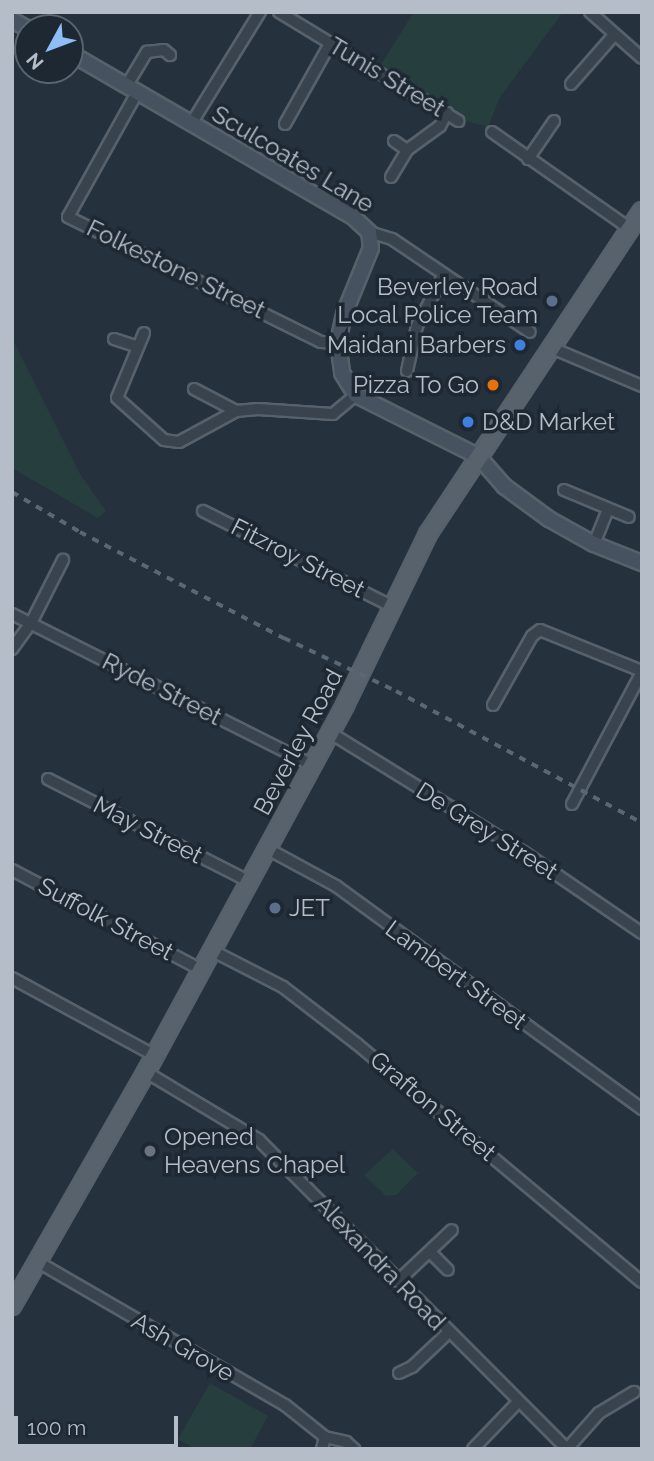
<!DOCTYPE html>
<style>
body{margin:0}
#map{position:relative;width:654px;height:1461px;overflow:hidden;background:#25313d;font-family:Raleway,sans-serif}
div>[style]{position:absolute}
.green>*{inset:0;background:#273e3e}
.roads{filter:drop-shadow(2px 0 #57616b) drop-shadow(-2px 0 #57616b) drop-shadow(0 2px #57616b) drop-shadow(0 -2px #57616b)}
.street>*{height:10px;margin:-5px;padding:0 5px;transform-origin:5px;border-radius:5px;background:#39434d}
.secondary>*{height:14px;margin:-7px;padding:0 7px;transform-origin:7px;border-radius:7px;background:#475260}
.primary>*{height:16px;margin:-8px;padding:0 8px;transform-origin:8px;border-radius:8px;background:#57626d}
.rail>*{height:3.5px;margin-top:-1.75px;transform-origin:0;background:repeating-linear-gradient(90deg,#5b6774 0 7px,transparent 0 14px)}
.dots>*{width:19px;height:19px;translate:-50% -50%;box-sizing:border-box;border:4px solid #1e2832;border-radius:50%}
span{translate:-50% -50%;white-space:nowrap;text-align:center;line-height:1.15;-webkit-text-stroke:7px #1e2832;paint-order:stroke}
.street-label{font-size:24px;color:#b5bec8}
.poi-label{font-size:24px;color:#b5bec8}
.right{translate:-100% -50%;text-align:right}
.left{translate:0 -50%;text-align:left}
.frame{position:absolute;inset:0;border:14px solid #b5bec8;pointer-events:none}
.north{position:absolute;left:14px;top:14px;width:70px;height:70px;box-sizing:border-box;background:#1e2832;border:2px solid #5a646e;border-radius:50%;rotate:229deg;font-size:19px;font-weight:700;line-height:28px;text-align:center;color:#b5bec8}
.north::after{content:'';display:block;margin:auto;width:24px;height:32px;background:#8dbef5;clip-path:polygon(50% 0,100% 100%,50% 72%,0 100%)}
.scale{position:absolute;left:14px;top:1416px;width:164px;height:32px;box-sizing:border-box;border:4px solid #b5bec8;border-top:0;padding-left:9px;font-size:21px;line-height:24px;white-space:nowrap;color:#b5bec8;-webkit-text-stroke:5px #1e2832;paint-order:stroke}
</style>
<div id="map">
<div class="green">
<i style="clip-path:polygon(414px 12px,462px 13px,563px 12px,500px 97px,488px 127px,462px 120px,378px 69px)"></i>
<i style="clip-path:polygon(12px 338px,80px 474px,106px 511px,98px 518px,12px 468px)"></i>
<i style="clip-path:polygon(393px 1149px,418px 1173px,396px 1195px,386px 1196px,364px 1175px)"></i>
<i style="clip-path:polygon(210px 1383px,268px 1416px,250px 1449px,196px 1449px,178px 1439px)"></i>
</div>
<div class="roads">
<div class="street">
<i style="left:279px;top:12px;width:210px;rotate:31.3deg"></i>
<i style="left:590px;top:12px;width:69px;rotate:41.5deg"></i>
<i style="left:571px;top:84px;width:65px;rotate:-48.7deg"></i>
<i style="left:127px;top:85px;width:39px;rotate:-59deg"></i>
<i style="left:147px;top:52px;width:17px;rotate:-7deg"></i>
<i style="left:164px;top:50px;width:8px;rotate:40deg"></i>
<i style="left:138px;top:91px;width:144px;rotate:119.1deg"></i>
<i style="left:68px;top:217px;width:282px;rotate:26.3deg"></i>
<i style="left:321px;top:342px;width:17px;rotate:3deg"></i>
<i style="left:191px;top:124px;width:132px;rotate:-58.4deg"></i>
<i style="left:285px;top:124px;width:94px;rotate:-60.7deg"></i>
<i style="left:492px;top:132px;width:167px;rotate:35deg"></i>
<i style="left:394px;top:141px;width:16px;rotate:35deg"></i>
<i style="left:528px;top:159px;width:46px;rotate:-55.6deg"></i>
<i style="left:391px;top:177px;width:31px;rotate:-59deg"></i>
<i style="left:407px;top:150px;width:41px;rotate:-36deg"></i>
<i style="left:440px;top:126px;width:15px;rotate:-62deg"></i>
<i style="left:369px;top:232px;width:24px;rotate:17deg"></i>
<i style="left:392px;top:239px;width:166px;rotate:34deg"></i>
<i style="left:144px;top:333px;width:70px;rotate:112.6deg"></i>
<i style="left:117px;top:398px;width:63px;rotate:41.8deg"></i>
<i style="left:164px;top:440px;width:15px;rotate:8deg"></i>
<i style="left:179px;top:442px;width:65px;rotate:-28.5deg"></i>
<i style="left:236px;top:411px;width:22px;rotate:-5deg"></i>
<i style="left:258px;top:409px;width:75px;rotate:3.8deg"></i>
<i style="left:333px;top:414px;width:30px;rotate:-40deg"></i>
<i style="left:114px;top:339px;width:25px;rotate:18deg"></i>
<i style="left:552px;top:348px;width:98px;rotate:22.9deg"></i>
<i style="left:407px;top:371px;width:46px;rotate:-77.5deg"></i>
<i style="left:417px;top:326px;width:56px;rotate:-62.5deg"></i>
<i style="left:194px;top:389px;width:47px;rotate:27.6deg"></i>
<i style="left:564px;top:490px;width:70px;rotate:22.6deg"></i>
<i style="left:203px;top:511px;width:213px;rotate:26.8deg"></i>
<i style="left:594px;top:544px;width:38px;rotate:-68deg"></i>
<i style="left:12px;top:614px;width:336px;rotate:26.7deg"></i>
<i style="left:12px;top:649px;width:32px;rotate:-54deg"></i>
<i style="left:31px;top:623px;width:71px;rotate:-63.1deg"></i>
<i style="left:493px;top:705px;width:79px;rotate:-60.5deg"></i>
<i style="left:532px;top:636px;width:10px;rotate:-37deg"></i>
<i style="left:540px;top:630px;width:110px;rotate:21.9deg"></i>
<i style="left:329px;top:732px;width:230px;rotate:31.7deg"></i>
<i style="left:525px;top:853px;width:142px;rotate:34.4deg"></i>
<i style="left:48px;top:779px;width:225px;rotate:27deg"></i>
<i style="left:572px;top:804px;width:149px;rotate:-62.1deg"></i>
<i style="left:266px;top:848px;width:80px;rotate:28.5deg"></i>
<i style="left:336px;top:886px;width:379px;rotate:36.1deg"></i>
<i style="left:12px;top:870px;width:212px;rotate:27.8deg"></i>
<i style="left:211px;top:950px;width:81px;rotate:27.2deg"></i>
<i style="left:283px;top:987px;width:93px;rotate:37.6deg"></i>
<i style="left:357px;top:1044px;width:371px;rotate:39.9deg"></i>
<i style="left:12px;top:978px;width:162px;rotate:28.5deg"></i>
<i style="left:146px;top:1072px;width:132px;rotate:31deg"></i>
<i style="left:259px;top:1140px;width:436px;rotate:45.1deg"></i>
<i style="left:430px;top:1252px;width:25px;rotate:45deg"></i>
<i style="left:38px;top:1262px;width:285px;rotate:30.1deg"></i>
<i style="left:285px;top:1405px;width:51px;rotate:38.7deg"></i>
<i style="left:325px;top:1437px;width:12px;rotate:104deg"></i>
<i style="left:398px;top:1281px;width:74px;rotate:-43.4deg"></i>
<i style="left:399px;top:1373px;width:14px;rotate:-25deg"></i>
<i style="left:412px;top:1367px;width:50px;rotate:-43.4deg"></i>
<i style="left:325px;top:1437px;width:22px;rotate:13deg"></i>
<i style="left:346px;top:1442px;width:11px;rotate:41deg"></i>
<i style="left:473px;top:1449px;width:65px;rotate:-46.2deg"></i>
<i style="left:567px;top:1449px;width:48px;rotate:-48.4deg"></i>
<i style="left:599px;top:1413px;width:41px;rotate:-31deg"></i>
</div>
<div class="secondary">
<i style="left:12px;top:20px;width:18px;rotate:29deg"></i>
<i style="left:70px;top:53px;width:327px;rotate:30.1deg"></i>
<i style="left:353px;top:217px;width:22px;rotate:43deg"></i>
<i style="left:369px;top:232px;width:16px;rotate:83deg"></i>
<i style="left:371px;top:248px;width:71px;rotate:112.2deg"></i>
<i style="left:344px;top:314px;width:30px;rotate:102deg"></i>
<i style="left:338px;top:343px;width:30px;rotate:82deg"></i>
<i style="left:342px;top:373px;width:26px;rotate:58deg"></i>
<i style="left:356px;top:395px;width:136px;rotate:26.6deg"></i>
<i style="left:478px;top:456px;width:40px;rotate:49deg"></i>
<i style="left:504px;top:486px;width:56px;rotate:36.3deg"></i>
<i style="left:549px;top:519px;width:51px;rotate:29.1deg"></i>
<i style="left:594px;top:544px;width:52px;rotate:21.6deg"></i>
</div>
<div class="primary">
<i style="left:12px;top:1306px;width:270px;rotate:-60.2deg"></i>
<i style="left:146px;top:1072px;width:417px;rotate:-61.5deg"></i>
<i style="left:345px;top:705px;width:190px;rotate:-64.1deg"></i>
<i style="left:428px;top:534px;width:387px;rotate:-56.5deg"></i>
</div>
</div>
<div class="rail">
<i style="left:12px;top:492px;width:79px;rotate:30.5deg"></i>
<i style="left:80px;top:532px;width:230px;rotate:27.5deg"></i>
<i style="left:284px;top:638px;width:124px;rotate:25.3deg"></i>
<i style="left:396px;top:691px;width:279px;rotate:28.2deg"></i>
</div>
<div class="dots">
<i style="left:552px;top:301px;background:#5c6f8a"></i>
<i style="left:520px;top:345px;background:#3f7fe0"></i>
<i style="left:493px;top:385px;background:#e8710a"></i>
<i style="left:468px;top:422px;background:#3f7fe0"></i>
<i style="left:275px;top:908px;background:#5c6f8a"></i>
<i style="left:150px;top:1151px;background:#6b7280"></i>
</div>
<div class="street-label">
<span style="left:387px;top:77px;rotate:31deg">Tunis Street</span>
<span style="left:293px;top:159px;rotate:31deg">Sculcoates Lane</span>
<span style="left:176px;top:269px;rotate:26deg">Folkestone Street</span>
<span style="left:298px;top:558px;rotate:27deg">Fitzroy Street</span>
<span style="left:162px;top:689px;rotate:27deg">Ryde Street</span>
<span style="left:298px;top:742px;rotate:-62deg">Beverley Road</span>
<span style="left:148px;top:830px;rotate:27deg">May Street</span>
<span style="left:487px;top:831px;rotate:32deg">De Grey Street</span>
<span style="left:106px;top:919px;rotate:28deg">Suffolk Street</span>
<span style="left:456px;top:975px;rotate:36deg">Lambert Street</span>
<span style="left:433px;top:1106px;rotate:40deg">Grafton Street</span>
<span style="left:380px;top:1263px;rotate:46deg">Alexandra Road</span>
<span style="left:183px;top:1347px;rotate:30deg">Ash Grove</span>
</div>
<div class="poi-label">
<span class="right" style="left:538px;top:301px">Beverley Road<br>Local Police Team</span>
<span class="right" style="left:506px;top:345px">Maidani Barbers</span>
<span class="right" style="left:479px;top:385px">Pizza To Go</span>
<span class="left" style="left:482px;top:422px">D&amp;D Market</span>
<span class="left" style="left:289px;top:908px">JET</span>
<span class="left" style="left:164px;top:1151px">Opened<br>Heavens Chapel</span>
</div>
<div class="frame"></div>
<div class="north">N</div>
<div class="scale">100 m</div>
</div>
